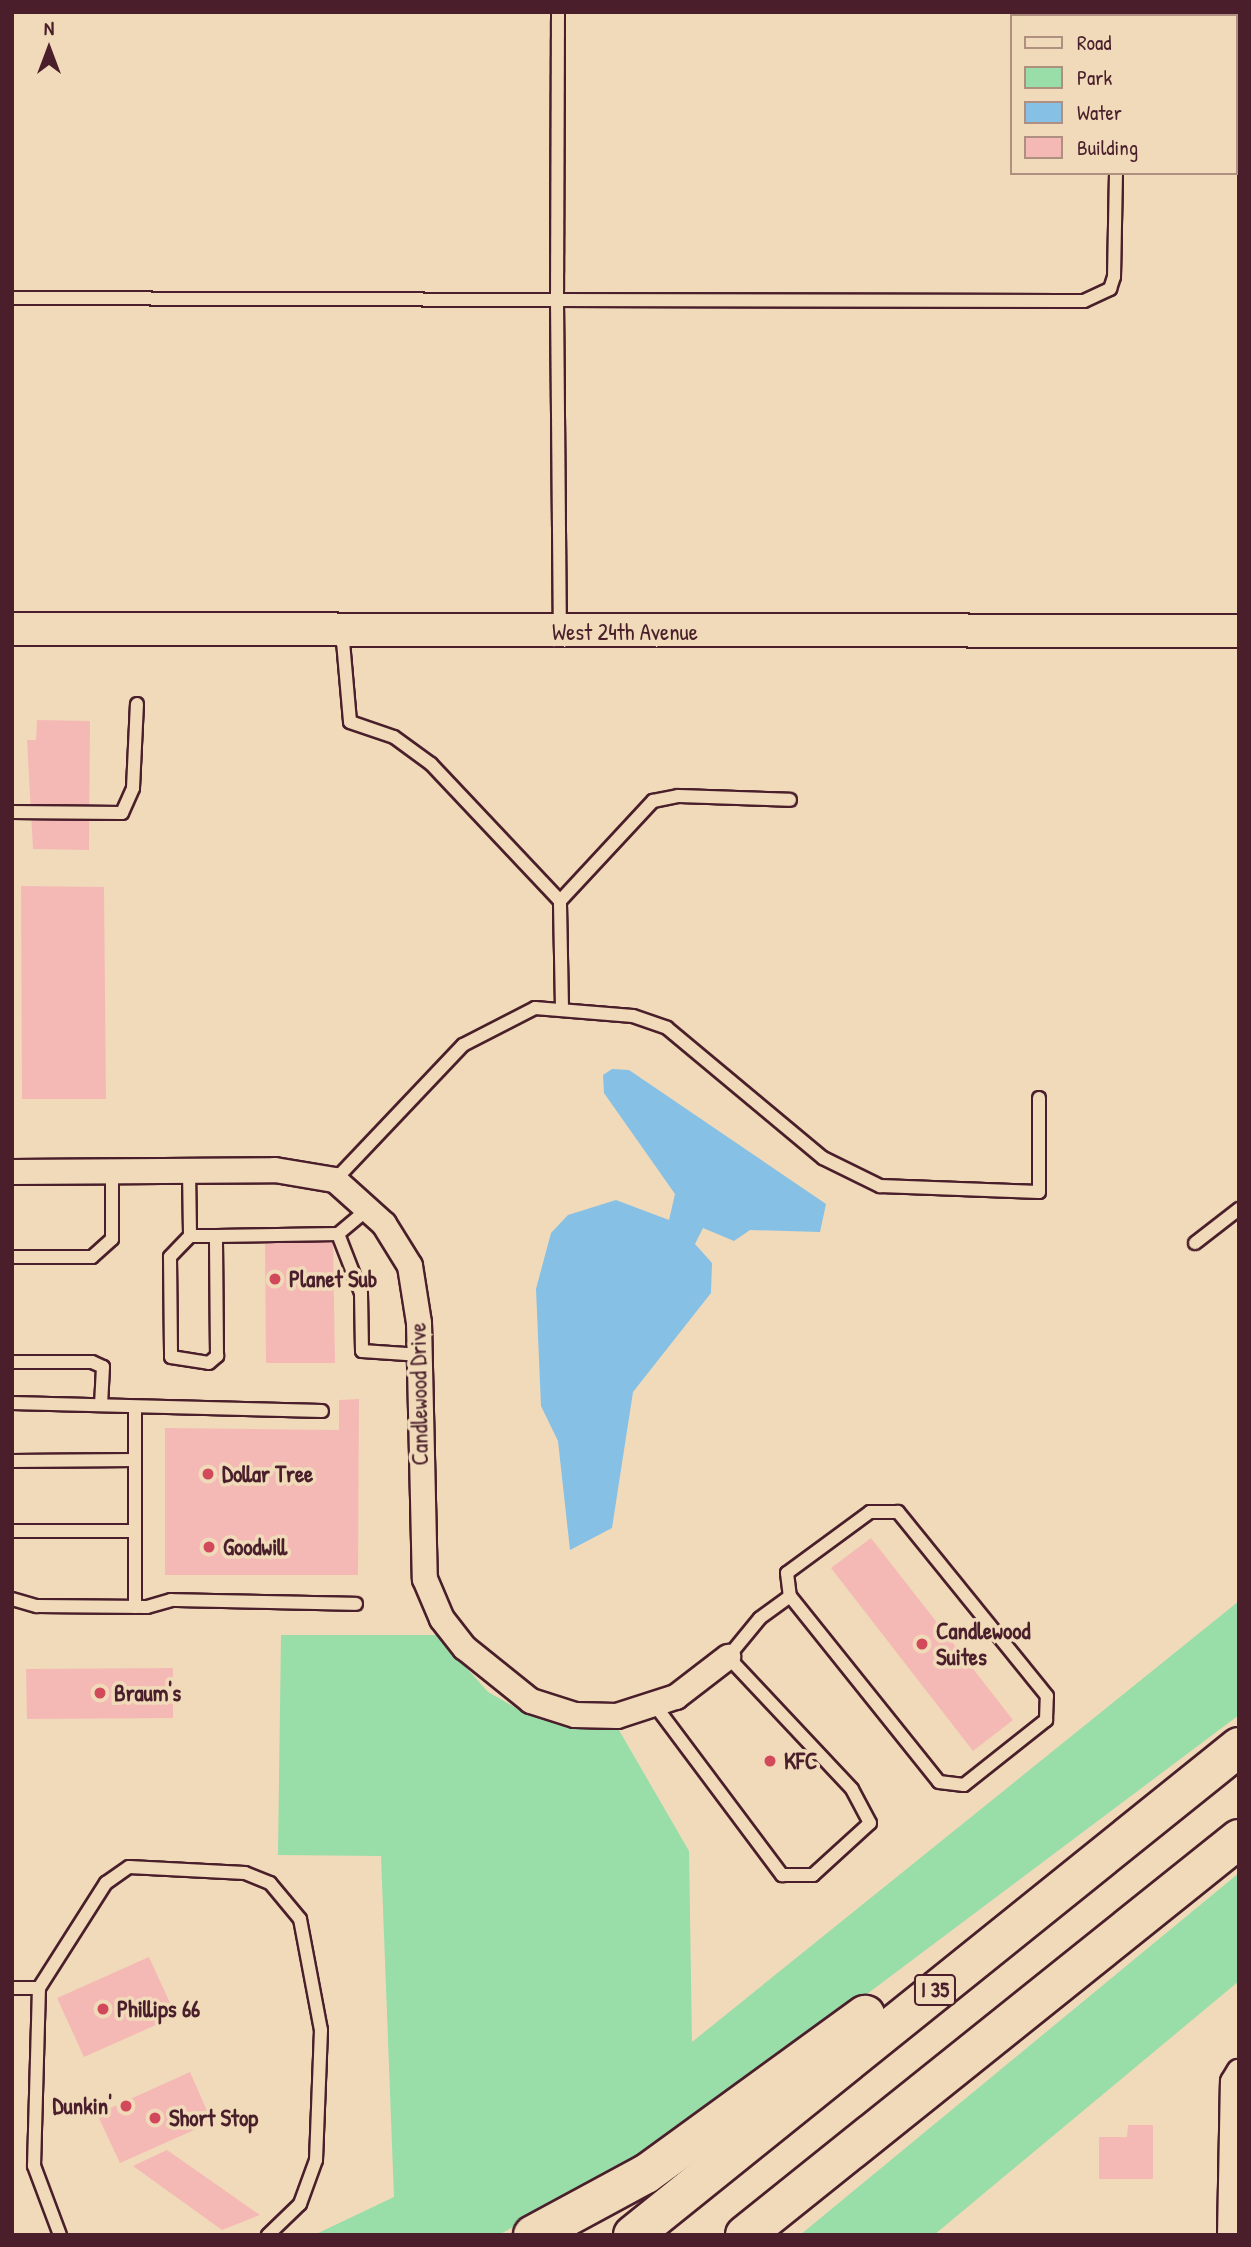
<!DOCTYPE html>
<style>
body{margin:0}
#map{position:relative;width:1251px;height:2247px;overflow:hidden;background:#f0dab9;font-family:"Patrick Hand",sans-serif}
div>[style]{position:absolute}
.green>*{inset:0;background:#99dda9}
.water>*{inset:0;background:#86c0e5}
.building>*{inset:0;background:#f5b9b5}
.roads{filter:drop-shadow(2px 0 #4a1f2b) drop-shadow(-2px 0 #4a1f2b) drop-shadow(0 2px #4a1f2b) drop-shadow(0 -2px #4a1f2b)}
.service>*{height:12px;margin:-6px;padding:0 6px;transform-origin:6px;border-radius:6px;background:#f0dab9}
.minor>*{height:24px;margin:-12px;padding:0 12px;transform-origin:12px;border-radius:12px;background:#f0dab9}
.tertiary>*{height:32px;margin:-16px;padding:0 16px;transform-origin:16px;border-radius:16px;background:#f0dab9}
.motorway>*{height:38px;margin:-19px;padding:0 19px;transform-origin:19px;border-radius:19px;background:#f0dab9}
.dots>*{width:19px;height:19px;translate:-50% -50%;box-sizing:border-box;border:4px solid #f0dab9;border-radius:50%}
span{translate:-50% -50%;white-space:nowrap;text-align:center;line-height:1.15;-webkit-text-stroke:7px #f0dab9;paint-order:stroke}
.shield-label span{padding:2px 5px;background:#f0dab9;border:2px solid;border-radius:5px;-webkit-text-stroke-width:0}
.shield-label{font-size:21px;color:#4a1f2b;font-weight:700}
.street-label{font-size:23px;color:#4a1f2b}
.poi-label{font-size:23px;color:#4a1f2b;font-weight:700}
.left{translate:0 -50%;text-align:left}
.right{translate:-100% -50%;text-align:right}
.frame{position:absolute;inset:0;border:14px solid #4a1f2b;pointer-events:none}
.legend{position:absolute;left:1010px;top:14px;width:228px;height:161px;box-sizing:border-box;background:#f0dab9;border:2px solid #ae8f80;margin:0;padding:9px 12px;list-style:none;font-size:21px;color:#4a1f2b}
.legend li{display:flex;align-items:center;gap:14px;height:35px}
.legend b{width:35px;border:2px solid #ae8f80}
.north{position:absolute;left:14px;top:14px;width:70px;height:70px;-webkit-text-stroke:5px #f0dab9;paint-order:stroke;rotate:0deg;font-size:19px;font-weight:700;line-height:28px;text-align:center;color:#4a1f2b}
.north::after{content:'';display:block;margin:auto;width:24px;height:32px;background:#4a1f2b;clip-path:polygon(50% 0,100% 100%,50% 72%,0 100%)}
</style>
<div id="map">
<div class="green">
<i style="clip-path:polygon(1239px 1601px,1239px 1715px,695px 2123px,499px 2235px,314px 2235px,394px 2197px,381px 1856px,278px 1855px,281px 1635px,437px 1635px,488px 1692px,518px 1709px,552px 1720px,616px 1725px,689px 1851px,692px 2042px)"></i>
<i style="clip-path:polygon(1239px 1873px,1239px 1981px,934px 2235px,800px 2235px)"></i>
</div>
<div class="water">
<i style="clip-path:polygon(612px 1069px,629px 1070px,826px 1204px,820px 1232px,750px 1230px,734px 1241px,703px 1228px,695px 1244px,712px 1263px,711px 1293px,633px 1392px,612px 1528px,570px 1550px,558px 1441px,541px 1406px,536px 1289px,551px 1233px,568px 1215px,616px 1200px,669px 1220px,675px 1194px,604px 1093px,603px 1075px)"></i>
</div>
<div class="building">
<i style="clip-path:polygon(37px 720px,90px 721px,89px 850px,33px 849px,27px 740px,36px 740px)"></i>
<i style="clip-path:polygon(21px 886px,104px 887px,106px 1099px,22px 1099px)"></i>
<i style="clip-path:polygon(333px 1241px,335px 1363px,266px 1363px,265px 1242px)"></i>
<i style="clip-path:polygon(359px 1399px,358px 1575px,165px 1575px,165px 1428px,339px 1430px,339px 1400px)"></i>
<i style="clip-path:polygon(871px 1538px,1013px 1720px,973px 1751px,831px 1568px)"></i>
<i style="clip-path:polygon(173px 1668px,173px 1718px,27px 1719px,26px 1669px)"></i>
<i style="clip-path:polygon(149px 1957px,176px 2016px,84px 2057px,57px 1998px)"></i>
<i style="clip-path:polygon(190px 2072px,212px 2122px,120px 2163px,97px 2114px)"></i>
<i style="clip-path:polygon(1128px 2125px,1153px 2125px,1153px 2179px,1099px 2179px,1099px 2137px,1127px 2137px)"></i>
<i style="clip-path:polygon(167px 2150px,260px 2215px,222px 2230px,133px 2166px)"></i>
</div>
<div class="roads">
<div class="service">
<i style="left:558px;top:12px;width:288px;rotate:90.2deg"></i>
<i style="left:557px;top:300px;width:527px;rotate:0.11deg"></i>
<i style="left:1084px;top:301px;width:29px;rotate:-25deg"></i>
<i style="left:1110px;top:289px;width:13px;rotate:-72deg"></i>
<i style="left:1114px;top:277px;width:104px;rotate:-88.9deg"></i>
<i style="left:1116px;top:16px;width:4px;rotate:-90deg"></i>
<i style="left:12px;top:298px;width:545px;rotate:0.21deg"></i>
<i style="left:557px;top:300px;width:330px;rotate:89.5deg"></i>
<i style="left:342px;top:630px;width:92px;rotate:85deg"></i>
<i style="left:350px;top:722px;width:46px;rotate:18.8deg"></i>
<i style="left:394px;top:737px;width:46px;rotate:36.1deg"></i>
<i style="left:431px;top:764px;width:188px;rotate:46.7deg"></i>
<i style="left:12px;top:812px;width:110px;rotate:0.5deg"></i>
<i style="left:122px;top:813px;width:27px;rotate:-66deg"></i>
<i style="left:133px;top:788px;width:84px;rotate:-87.3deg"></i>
<i style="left:562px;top:1008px;width:107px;rotate:-91.1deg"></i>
<i style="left:560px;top:901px;width:137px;rotate:-47.1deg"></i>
<i style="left:653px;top:801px;width:25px;rotate:-11deg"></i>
<i style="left:678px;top:796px;width:112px;rotate:2deg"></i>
<i style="left:189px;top:1170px;width:66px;rotate:89.1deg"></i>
<i style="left:190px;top:1236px;width:29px;rotate:134deg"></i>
<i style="left:170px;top:1257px;width:100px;rotate:89.4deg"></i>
<i style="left:171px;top:1357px;width:38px;rotate:9deg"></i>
<i style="left:209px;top:1363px;width:11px;rotate:-41deg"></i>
<i style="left:217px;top:1356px;width:120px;rotate:-90.5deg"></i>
<i style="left:216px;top:1236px;width:26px;rotate:180deg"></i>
<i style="left:335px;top:1180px;width:186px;rotate:-46.5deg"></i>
<i style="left:463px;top:1045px;width:81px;rotate:-27.2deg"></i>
<i style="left:535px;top:1008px;width:98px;rotate:4.7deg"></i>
<i style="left:633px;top:1016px;width:36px;rotate:19deg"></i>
<i style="left:667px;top:1028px;width:203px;rotate:39.8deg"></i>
<i style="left:823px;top:1158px;width:64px;rotate:26.2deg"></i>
<i style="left:880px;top:1186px;width:159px;rotate:2.2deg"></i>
<i style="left:1039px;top:1192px;width:94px;rotate:-90deg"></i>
<i style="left:338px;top:1234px;width:63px;rotate:68.7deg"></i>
<i style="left:361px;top:1293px;width:58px;rotate:89deg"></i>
<i style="left:362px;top:1351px;width:59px;rotate:3.9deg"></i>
<i style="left:216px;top:1236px;width:122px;rotate:-0.9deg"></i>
<i style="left:338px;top:1234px;width:40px;rotate:-40deg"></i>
<i style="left:1195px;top:1243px;width:56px;rotate:-37.7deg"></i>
<i style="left:12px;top:1257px;width:80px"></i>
<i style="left:92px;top:1257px;width:27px;rotate:-42deg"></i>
<i style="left:112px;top:1239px;width:68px;rotate:-90deg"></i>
<i style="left:12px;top:1362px;width:80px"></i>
<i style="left:92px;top:1362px;width:12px;rotate:24deg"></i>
<i style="left:103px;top:1367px;width:38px;rotate:93deg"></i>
<i style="left:12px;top:1403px;width:310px;rotate:1.5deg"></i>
<i style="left:135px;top:1407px;width:200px;rotate:90deg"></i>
<i style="left:12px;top:1461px;width:123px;rotate:-0.5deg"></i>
<i style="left:12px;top:1531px;width:123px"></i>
<i style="left:12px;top:1599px;width:26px;rotate:16deg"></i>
<i style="left:37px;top:1606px;width:110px;rotate:0.5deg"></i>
<i style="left:147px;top:1607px;width:25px;rotate:-16deg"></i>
<i style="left:171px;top:1600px;width:185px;rotate:1.2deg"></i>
<i style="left:654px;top:1704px;width:214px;rotate:53.2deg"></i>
<i style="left:782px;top:1875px;width:31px"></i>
<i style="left:813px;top:1875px;width:77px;rotate:-42.4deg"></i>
<i style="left:870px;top:1823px;width:38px;rotate:-118deg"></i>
<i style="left:852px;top:1789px;width:181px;rotate:-133.2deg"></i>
<i style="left:728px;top:1657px;width:50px;rotate:-50.6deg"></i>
<i style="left:760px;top:1618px;width:37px;rotate:-36deg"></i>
<i style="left:790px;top:1596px;width:238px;rotate:51.3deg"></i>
<i style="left:939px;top:1782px;width:25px;rotate:7deg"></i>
<i style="left:964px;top:1785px;width:105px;rotate:-38.4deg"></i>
<i style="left:1046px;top:1720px;width:24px;rotate:-88deg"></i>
<i style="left:1047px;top:1696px;width:237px;rotate:-129deg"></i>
<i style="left:898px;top:1512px;width:28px;rotate:180deg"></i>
<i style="left:870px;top:1512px;width:103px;rotate:143.7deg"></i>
<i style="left:787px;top:1573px;width:23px;rotate:83deg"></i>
<i style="left:12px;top:1988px;width:27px"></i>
<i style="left:60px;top:2235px;width:74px;rotate:-110.6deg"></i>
<i style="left:34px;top:2166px;width:178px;rotate:-88.4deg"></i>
<i style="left:39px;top:1988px;width:125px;rotate:-57.5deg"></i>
<i style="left:106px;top:1883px;width:28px;rotate:-35deg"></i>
<i style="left:129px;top:1867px;width:116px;rotate:3deg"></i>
<i style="left:245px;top:1873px;width:27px;rotate:22deg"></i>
<i style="left:270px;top:1883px;width:47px;rotate:50.2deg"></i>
<i style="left:300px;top:1919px;width:113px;rotate:79.3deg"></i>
<i style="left:321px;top:2030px;width:130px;rotate:92.2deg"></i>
<i style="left:316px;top:2160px;width:47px;rotate:110deg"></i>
<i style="left:300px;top:2204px;width:45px;rotate:135.9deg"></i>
</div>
<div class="minor">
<i style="left:12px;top:1172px;width:263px;rotate:-0.4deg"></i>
<i style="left:275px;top:1170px;width:61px;rotate:9.5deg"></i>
<i style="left:335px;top:1180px;width:66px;rotate:41.9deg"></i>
<i style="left:384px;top:1224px;width:49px;rotate:58.2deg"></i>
<i style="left:410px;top:1266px;width:58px;rotate:81deg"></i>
<i style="left:419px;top:1323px;width:256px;rotate:88.7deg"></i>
<i style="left:425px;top:1579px;width:43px;rotate:67deg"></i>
<i style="left:442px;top:1619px;width:37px;rotate:52deg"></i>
<i style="left:465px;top:1648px;width:85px;rotate:38.8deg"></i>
<i style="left:531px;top:1701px;width:46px;rotate:17.7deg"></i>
<i style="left:575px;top:1715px;width:42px;rotate:1.4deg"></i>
<i style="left:617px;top:1716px;width:62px;rotate:-17.9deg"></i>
<i style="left:676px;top:1697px;width:66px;rotate:-37.6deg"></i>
<i style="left:1230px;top:2235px;width:153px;rotate:-88.9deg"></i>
<i style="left:1233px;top:2082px;width:12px;rotate:-59deg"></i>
</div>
<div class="tertiary">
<i style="left:12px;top:629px;width:1227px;rotate:0.09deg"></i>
</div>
<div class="motorway">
<i style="left:533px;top:2235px;width:128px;rotate:-28.4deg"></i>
<i style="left:646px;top:2174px;width:271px;rotate:-36deg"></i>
<i style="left:633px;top:2235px;width:778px;rotate:-38.84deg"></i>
<i style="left:745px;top:2235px;width:633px;rotate:-38.72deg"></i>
</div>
</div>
<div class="dots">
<i style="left:275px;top:1279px;background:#d1495b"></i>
<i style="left:208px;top:1474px;background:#d1495b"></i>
<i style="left:209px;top:1547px;background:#d1495b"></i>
<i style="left:922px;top:1644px;background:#d1495b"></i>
<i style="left:100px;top:1693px;background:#d1495b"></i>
<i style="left:770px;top:1761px;background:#d1495b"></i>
<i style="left:103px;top:2009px;background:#d1495b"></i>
<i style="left:126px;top:2106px;background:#d1495b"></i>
<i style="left:155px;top:2118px;background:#d1495b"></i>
</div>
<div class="shield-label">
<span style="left:935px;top:1990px">I 35</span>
</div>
<div class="street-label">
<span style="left:625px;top:632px">West 24th Avenue</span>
<span style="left:419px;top:1394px;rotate:-91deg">Candlewood Drive</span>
</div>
<div class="poi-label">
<span class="left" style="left:289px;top:1279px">Planet Sub</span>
<span class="left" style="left:222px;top:1474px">Dollar Tree</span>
<span class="left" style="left:223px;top:1547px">Goodwill</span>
<span class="left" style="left:936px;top:1644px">Candlewood<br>Suites</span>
<span class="left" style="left:114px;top:1693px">Braum's</span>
<span class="left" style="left:784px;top:1761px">KFC</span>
<span class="left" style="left:117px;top:2009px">Phillips 66</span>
<span class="right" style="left:112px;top:2106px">Dunkin'</span>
<span class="left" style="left:169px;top:2118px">Short Stop</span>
</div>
<div class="frame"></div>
<ul class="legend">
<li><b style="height:9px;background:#f0dab9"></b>Road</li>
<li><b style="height:19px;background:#99dda9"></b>Park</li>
<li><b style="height:19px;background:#86c0e5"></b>Water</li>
<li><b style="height:19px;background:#f5b9b5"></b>Building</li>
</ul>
<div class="north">N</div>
</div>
